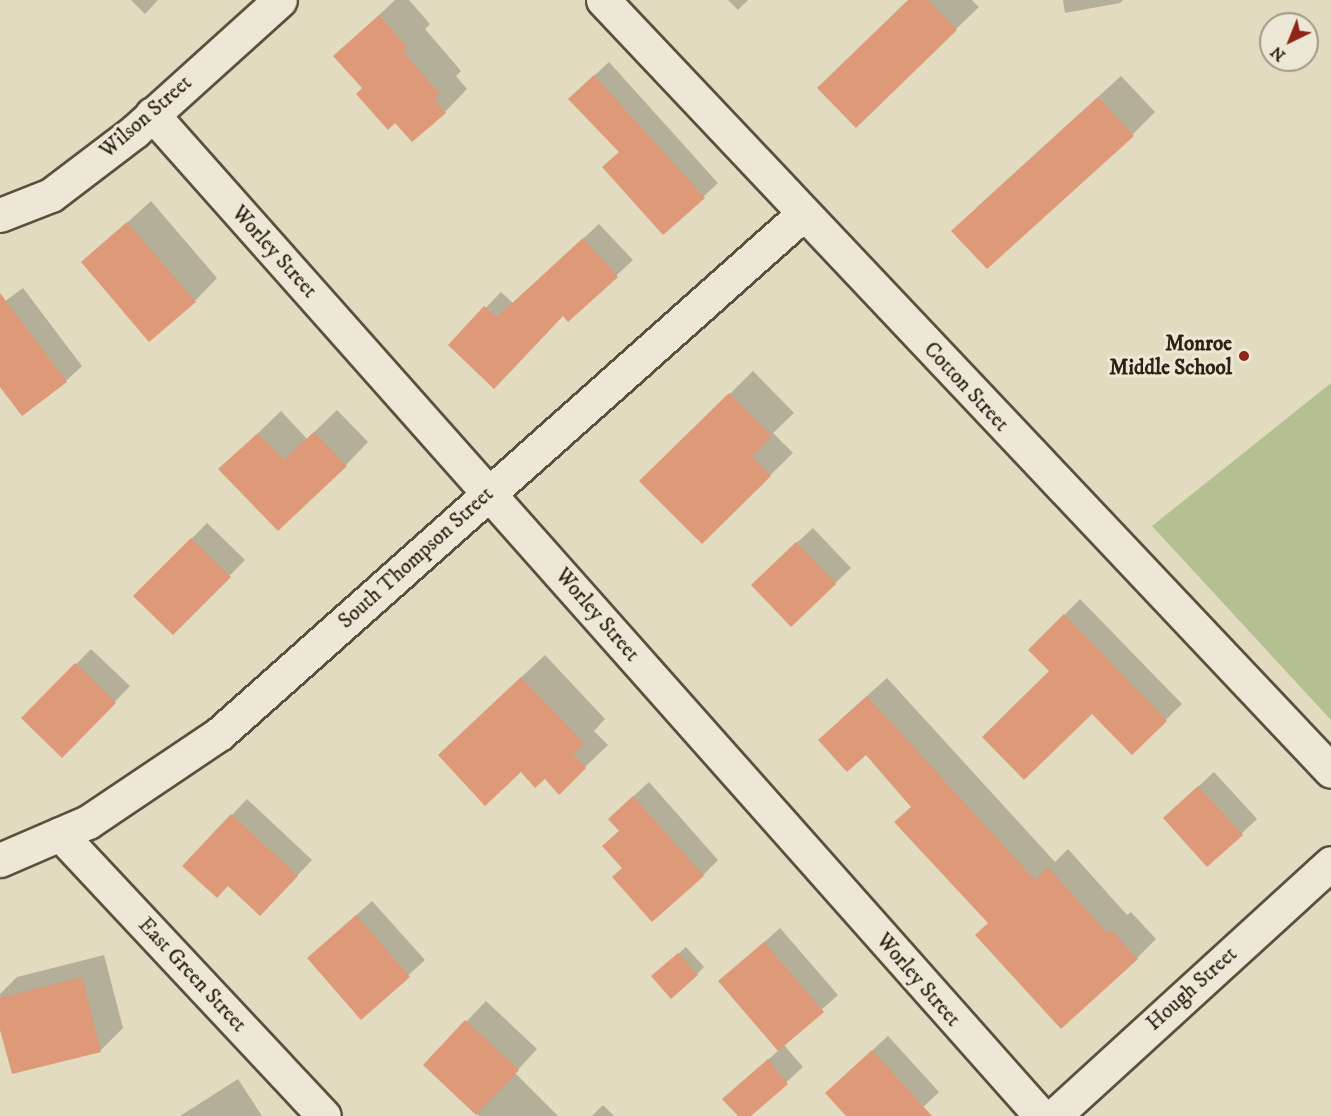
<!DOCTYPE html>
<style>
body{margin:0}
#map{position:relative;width:1331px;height:1116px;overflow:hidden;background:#e2dbbf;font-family:"IM FELL DW Pica",serif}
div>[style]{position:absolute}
.green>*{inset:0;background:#b4c091}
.shadow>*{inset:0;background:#0003}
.building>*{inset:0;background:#de9979}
.roads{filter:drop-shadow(2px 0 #5a5040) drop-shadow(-2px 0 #5a5040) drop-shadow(0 2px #5a5040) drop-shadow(0 -2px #5a5040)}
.minor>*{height:33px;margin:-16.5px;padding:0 16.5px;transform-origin:16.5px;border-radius:16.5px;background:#ece8d5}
.dots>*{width:16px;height:16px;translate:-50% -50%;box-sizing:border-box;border:3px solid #ece8d5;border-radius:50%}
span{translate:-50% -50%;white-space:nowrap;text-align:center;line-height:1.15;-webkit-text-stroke:6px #ece8d5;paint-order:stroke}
.street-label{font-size:21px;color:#2d2216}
.poi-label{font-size:21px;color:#2d2216;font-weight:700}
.right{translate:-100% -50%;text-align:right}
.north{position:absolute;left:1259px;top:12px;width:60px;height:60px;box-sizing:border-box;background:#ece8d5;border:2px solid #a09989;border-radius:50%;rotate:223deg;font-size:16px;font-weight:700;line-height:24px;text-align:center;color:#2d2216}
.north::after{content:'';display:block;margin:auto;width:21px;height:27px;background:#8f2418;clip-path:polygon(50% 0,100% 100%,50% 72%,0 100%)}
</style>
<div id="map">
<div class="green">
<i style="clip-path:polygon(1331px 383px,1331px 720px,1152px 526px)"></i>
</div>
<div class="shadow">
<i style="clip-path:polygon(131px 0,158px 0,145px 14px)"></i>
<i style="clip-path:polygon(395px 0,409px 0,430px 24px,425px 29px,461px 71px,456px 76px,467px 89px,445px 112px,363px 88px,335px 57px)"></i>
<i style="clip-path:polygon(728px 0,748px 0,738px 10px)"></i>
<i style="clip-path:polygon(909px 0,972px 0,979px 7px,956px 29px)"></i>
<i style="clip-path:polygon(1063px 0,1123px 0,1120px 3px,1065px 13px)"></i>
<i style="clip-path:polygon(609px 62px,718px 183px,664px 233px,584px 85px)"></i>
<i style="clip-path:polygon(1121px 76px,1155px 112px,1133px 134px,976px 208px)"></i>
<i style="clip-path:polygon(151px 201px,217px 278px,195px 301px,84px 262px)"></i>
<i style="clip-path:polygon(599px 224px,633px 260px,568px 320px,563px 314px,450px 345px,501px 292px,513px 303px)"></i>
<i style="clip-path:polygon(23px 288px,82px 366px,66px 381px,22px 414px,0 385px,0 305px)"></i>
<i style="clip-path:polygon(753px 371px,794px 413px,773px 433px,793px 453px,702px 542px,642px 481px)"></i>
<i style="clip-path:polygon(337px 410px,368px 442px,346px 465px,221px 469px,281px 411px,307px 439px)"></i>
<i style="clip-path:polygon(207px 523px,245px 560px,173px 633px,135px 596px)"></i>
<i style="clip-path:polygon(813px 528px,851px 568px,791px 625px,768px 569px)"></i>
<i style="clip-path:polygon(1080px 599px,1182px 704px,1132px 753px,1030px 650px)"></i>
<i style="clip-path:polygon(91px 649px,130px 686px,62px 756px,23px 718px)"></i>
<i style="clip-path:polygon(545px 655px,605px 719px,594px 731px,608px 745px,585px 767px,545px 777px,521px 770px,462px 733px)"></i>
<i style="clip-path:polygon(887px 678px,1055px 862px,1068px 849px,1127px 915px,1131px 912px,1156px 939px,1137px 958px,989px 922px,912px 806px,839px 721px)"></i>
<i style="clip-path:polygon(1214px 772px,1257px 819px,1241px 834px,1181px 803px)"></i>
<i style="clip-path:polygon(649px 782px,718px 860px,703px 875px,623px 868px,604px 846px,620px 830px,626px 803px)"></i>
<i style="clip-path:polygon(247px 799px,312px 860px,276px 898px,229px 884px,184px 866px)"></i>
<i style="clip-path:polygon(372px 901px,425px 960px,362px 1017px,309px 958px)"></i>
<i style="clip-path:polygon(780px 928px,838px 995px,783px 1044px,803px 1067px,749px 1116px,740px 1116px,724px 1099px,779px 1050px,720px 981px)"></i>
<i style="clip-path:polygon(686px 947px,704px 967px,697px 974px,661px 969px)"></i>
<i style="clip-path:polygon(104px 955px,123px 1028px,101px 1050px,0 1024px,0 994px,17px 977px)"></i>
<i style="clip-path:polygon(486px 1001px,537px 1049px,515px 1073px,558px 1116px,479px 1116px,425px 1065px)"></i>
<i style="clip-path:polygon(888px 1036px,939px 1092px,914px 1116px,848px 1116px,842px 1078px)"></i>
<i style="clip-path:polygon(238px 1079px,262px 1116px,180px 1116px)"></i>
<i style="clip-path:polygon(603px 1105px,614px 1116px,592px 1116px)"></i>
</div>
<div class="building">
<i style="clip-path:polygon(908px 0,928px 0,957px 30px,856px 128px,817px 88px)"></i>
<i style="clip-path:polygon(379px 15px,408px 48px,403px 52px,440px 94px,434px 99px,446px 113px,412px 142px,395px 123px,388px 130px,356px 94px,362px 88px,333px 56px)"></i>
<i style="clip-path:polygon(594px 75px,705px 198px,663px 235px,602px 167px,619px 152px,568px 99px)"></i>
<i style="clip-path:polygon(1098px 97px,1134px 136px,987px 269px,951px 231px)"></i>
<i style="clip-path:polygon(127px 222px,196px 302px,149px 342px,81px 262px)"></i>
<i style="clip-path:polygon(583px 238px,618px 277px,568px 322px,563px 316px,494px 389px,448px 345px,484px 306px,497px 317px)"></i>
<i style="clip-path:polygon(0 293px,67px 382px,22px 416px,0 387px)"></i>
<i style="clip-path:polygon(729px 393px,772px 436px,752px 457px,771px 476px,702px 544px,639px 481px)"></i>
<i style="clip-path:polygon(314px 432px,347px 466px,278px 531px,218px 469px,258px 433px,284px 460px)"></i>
<i style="clip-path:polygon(191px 538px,231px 577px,173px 635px,133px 596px)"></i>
<i style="clip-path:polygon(796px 542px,836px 584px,791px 627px,751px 585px)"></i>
<i style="clip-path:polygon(1064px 614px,1167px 721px,1132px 755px,1092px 714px,1024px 780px,982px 737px,1049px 671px,1028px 650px)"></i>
<i style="clip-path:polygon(75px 663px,116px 703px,62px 758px,21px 718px)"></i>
<i style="clip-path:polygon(521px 677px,584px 743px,573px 754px,586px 768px,559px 795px,545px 779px,535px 788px,521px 772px,485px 806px,438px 755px)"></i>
<i style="clip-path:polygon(867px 696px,1035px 880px,1048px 867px,1107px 933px,1111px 930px,1138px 959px,1061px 1029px,975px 935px,988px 923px,894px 822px,911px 807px,866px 755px,847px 772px,818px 740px)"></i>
<i style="clip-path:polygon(1198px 786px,1243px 835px,1207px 867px,1163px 818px)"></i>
<i style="clip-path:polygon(633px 796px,704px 876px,652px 922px,612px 877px,622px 868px,602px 846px,619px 831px,608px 819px)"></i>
<i style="clip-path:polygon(231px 814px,298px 876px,260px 916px,228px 886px,217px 898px,182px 866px)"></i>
<i style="clip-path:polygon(356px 915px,410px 977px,361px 1020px,307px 958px)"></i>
<i style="clip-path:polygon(764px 942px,824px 1012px,778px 1051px,718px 981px)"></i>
<i style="clip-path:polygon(678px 953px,698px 975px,671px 999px,651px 976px)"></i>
<i style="clip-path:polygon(82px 977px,101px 1052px,12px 1074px,0 1030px,0 998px)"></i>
<i style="clip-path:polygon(465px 1020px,519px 1070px,476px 1115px,423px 1065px)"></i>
<i style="clip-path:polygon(872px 1050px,932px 1116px,846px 1116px,825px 1093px)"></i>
<i style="clip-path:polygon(768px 1059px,788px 1084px,751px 1116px,738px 1116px,722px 1099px)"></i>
</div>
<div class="roads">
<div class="minor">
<i style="left:603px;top:0;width:1060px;rotate:46.64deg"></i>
<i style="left:152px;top:114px;width:1340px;rotate:48.42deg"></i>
<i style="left:0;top:215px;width:55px;rotate:-21.4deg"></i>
<i style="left:51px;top:195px;width:106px;rotate:-37.3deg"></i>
<i style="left:135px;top:131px;width:195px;rotate:-42.1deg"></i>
<i style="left:60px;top:834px;width:386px;rotate:46.9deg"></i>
<i style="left:0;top:860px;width:96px;rotate:-23.4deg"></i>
<i style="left:88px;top:822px;width:158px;rotate:-33.9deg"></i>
<i style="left:219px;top:734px;width:782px;rotate:-41.68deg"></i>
<i style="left:1054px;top:1116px;width:375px;rotate:-42.4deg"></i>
</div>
</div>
<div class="dots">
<i style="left:1244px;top:356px;background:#8f2418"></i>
</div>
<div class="street-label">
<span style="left:146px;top:117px;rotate:-41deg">Wilson Street</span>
<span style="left:274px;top:252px;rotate:48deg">Worley Street</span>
<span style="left:966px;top:387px;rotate:47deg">Cotton Street</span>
<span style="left:416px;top:558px;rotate:-42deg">South Thompson Street</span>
<span style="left:597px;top:615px;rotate:49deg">Worley Street</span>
<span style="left:192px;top:975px;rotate:47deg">East Green Street</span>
<span style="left:918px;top:980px;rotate:49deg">Worley Street</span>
<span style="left:1192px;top:989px;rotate:-42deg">Hough Street</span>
</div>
<div class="poi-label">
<span class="right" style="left:1232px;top:356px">Monroe<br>Middle School</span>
</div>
<div class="north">N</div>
</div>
